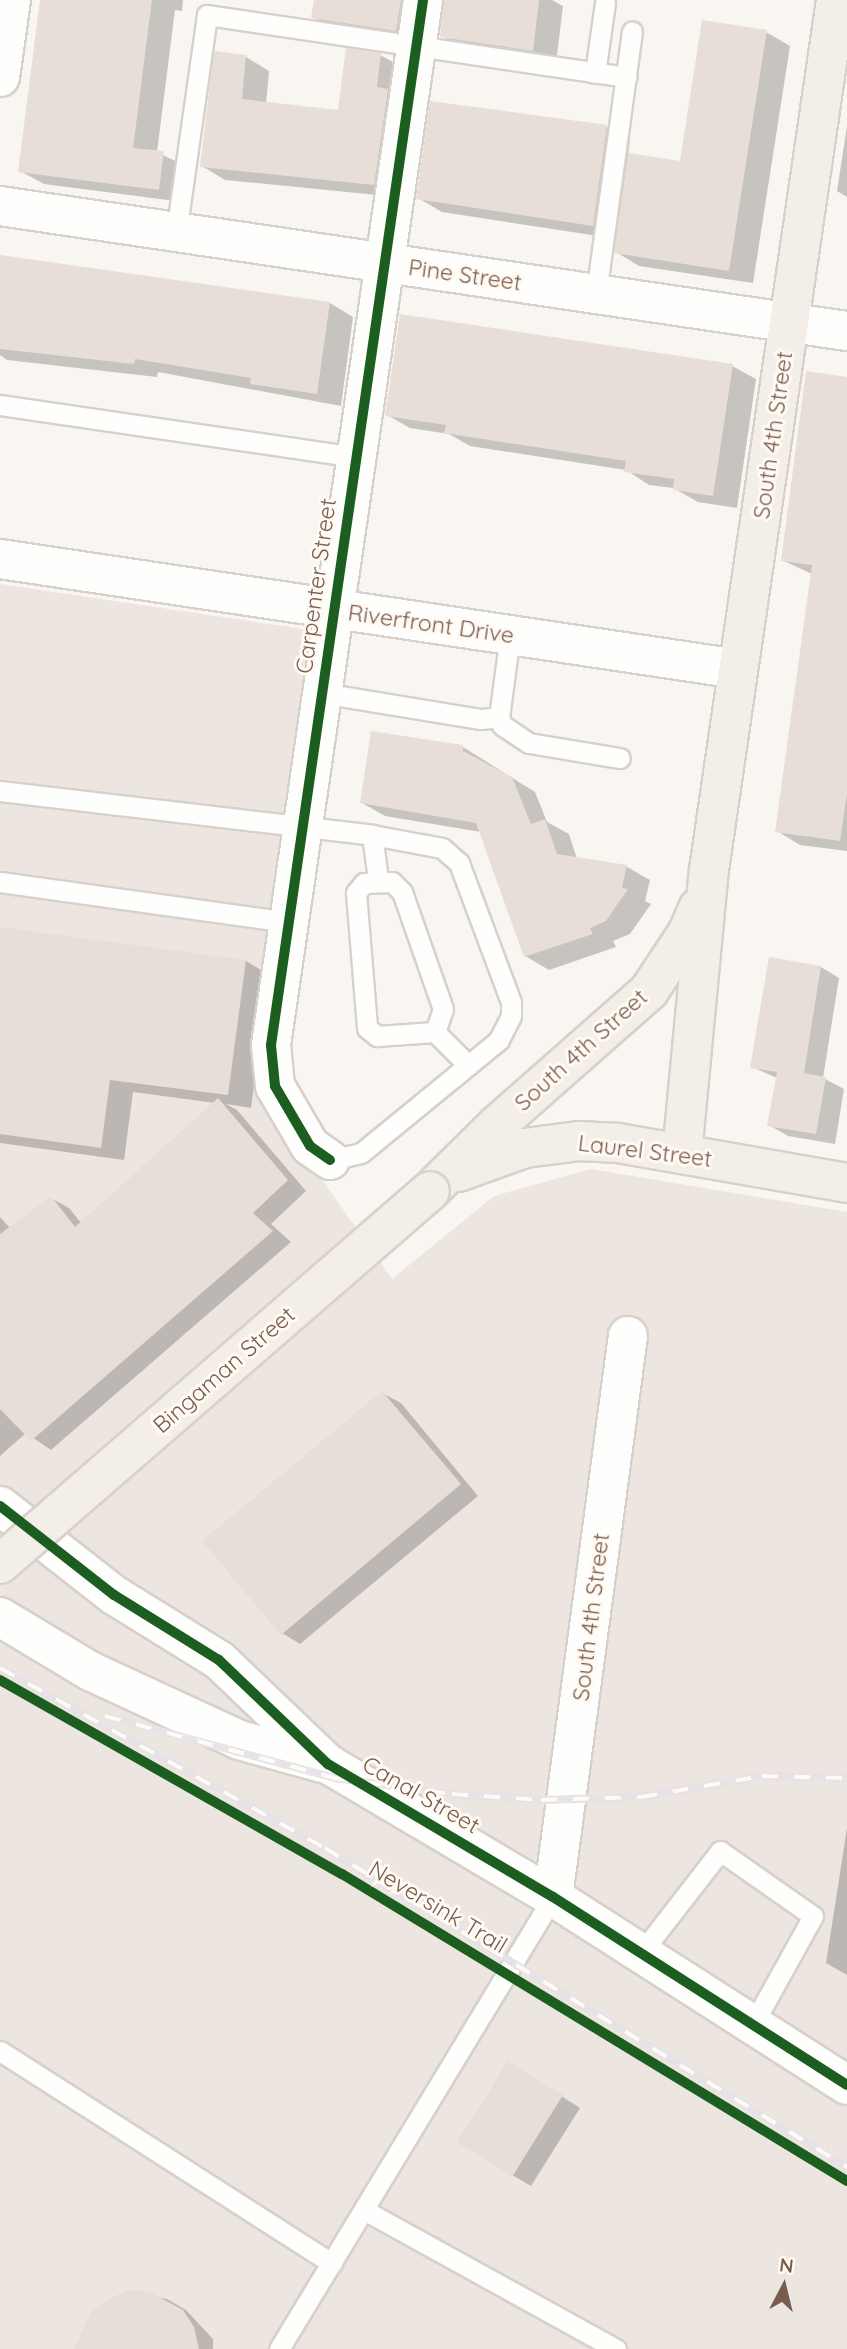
<!DOCTYPE html>
<style>
body{margin:0}
#map{position:relative;width:847px;height:2349px;overflow:hidden;background:#f9f5f0;font-family:Quicksand,sans-serif}
div>[style]{position:absolute}
.industrial>*{inset:0;background:#ede5e0}
.shadow>*{inset:0;background:#0003}
.building>*{inset:0;background:#e6ded7}
.roads{filter:drop-shadow(2px 0 #d7d1cb) drop-shadow(-2px 0 #d7d1cb) drop-shadow(0 2px #d7d1cb) drop-shadow(0 -2px #d7d1cb)}
.service>*{height:19px;margin:-9.5px;padding:0 9.5px;transform-origin:9.5px;border-radius:9.5px;background:#fefefd}
.minor>*{height:38px;margin:-19px;padding:0 19px;transform-origin:19px;border-radius:19px;background:#fefefd}
.tertiary>*{height:38px;margin:-19px;padding:0 19px;transform-origin:19px;border-radius:19px;background:#fefefd}
.primary>*{height:38px;margin:-19px;padding:0 19px;transform-origin:19px;border-radius:19px;background:#f3eee8}
.rail>*{height:8px;margin-top:-4px;transform-origin:0;background:repeating-linear-gradient(90deg,#fffaf3 0 16px,#e6e3e7 0 32px);box-sizing:border-box;border-block:2px solid #e6e3e7}
.bridges{filter:drop-shadow(2px 0 #dad1cc) drop-shadow(-2px 0 #dad1cc) drop-shadow(0 2px #dad1cc) drop-shadow(0 -2px #dad1cc)}
.primary-bridge>*{height:38px;margin:-19px;padding:0 19px;transform-origin:19px;border-radius:19px;background:#f3eee8}
.cycleway>*{height:10px;margin:-5px;padding:0 5px;transform-origin:5px;border-radius:5px;background:#1b5e20}
span{translate:-50% -50%;white-space:nowrap;text-align:center;line-height:1.15;-webkit-text-stroke:6px #fffaf3;paint-order:stroke}
.street-label{font-size:23px;color:#7a5c4d}
.north{position:absolute;left:749px;top:2251px;width:70px;height:70px;-webkit-text-stroke:5px #fffaf3;paint-order:stroke;rotate:7deg;font-size:19px;font-weight:700;line-height:28px;text-align:center;color:#7a5c4d}
.north::after{content:'';display:block;margin:auto;width:24px;height:32px;background:#7a5c4d;clip-path:polygon(50% 0,100% 100%,50% 72%,0 100%)}
</style>
<div id="map">
<div class="industrial">
<i style="clip-path:polygon(0 584px,309px 630px,254px 1083px,392px 1279px,494px 1196px,591px 1169px,847px 1212px,847px 2349px,0 2349px)"></i>
</div>
<div class="shadow">
<i style="clip-path:polygon(42px 0,183px 0,182px 11px,175px 10px,157px 152px,187px 167px,183px 202px,44px 184px,20px 171px)"></i>
<i style="clip-path:polygon(316px 0,428px 0,419px 43px,336px 30px,313px 17px)"></i>
<i style="clip-path:polygon(445px 0,552px 0,563px 6px,556px 63px,464px 49px,442px 36px)"></i>
<i style="clip-path:polygon(766px 32px,790px 46px,753px 283px,639px 266px,616px 252px,618px 239px,442px 212px,418px 198px,606px 127px,630px 140px,628px 155px,682px 163px)"></i>
<i style="clip-path:polygon(216px 53px,246px 57px,269px 71px,266px 104px,340px 112px,380px 55px,404px 68px,397px 197px,225px 180px,202px 166px)"></i>
<i style="clip-path:polygon(847px 126px,847px 197px,837px 191px)"></i>
<i style="clip-path:polygon(0 256px,330px 303px,353px 317px,341px 406px,158px 372px,157px 377px,7px 360px,0 355px)"></i>
<i style="clip-path:polygon(732px 366px,756px 379px,737px 508px,698px 502px,673px 488px,649px 485px,626px 470px,470px 446px,449px 434px,410px 428px,387px 415px)"></i>
<i style="clip-path:polygon(847px 378px,847px 851px,800px 845px,777px 831px,812px 574px,782px 560px)"></i>
<i style="clip-path:polygon(463px 747px,535px 792px,547px 822px,569px 834px,577px 859px,627px 867px,650px 880px,645px 901px,651px 904px,630px 934px,613px 941px,616px 947px,549px 970px,525px 956px,481px 832px,385px 816px,362px 803px)"></i>
<i style="clip-path:polygon(0 929px,246px 961px,269px 975px,251px 1108px,226px 1104px,237px 1110px,306px 1191px,271px 1224px,291px 1242px,51px 1450px,26px 1433px,0 1456px,0 1217px,10px 1228px,51px 1198px,69px 1208px,81px 1223px,215px 1103px,133px 1092px,124px 1160px,0 1143px)"></i>
<i style="clip-path:polygon(770px 959px,821px 967px,839px 978px,823px 1078px,844px 1089px,835px 1144px,788px 1136px,769px 1125px,777px 1078px,752px 1067px)"></i>
<i style="clip-path:polygon(382px 1393px,401px 1403px,478px 1496px,300px 1644px,282px 1633px)"></i>
<i style="clip-path:polygon(847px 1828px,847px 1975px,826px 1963px)"></i>
<i style="clip-path:polygon(527px 2074px,580px 2108px,531px 2186px,512px 2175px)"></i>
<i style="clip-path:polygon(128px 2292px,167px 2299px,186px 2310px,213px 2339px,213px 2349px,77px 2349px)"></i>
</div>
<div class="building">
<i style="clip-path:polygon(40px 0,152px 0,133px 148px,164px 151px,159px 190px,18px 172px)"></i>
<i style="clip-path:polygon(314px 0,401px 0,396px 31px,311px 18px)"></i>
<i style="clip-path:polygon(444px 0,539px 0,533px 51px,440px 37px)"></i>
<i style="clip-path:polygon(702px 20px,767px 30px,729px 271px,614px 253px,628px 153px,680px 161px)"></i>
<i style="clip-path:polygon(346px 48px,381px 53px,377px 87px,388px 89px,374px 185px,200px 167px,214px 51px,246px 55px,242px 99px,338px 110px)"></i>
<i style="clip-path:polygon(430px 101px,607px 125px,593px 226px,416px 199px)"></i>
<i style="clip-path:polygon(0 255px,330px 302px,317px 394px,250px 384px,251px 378px,135px 359px,134px 364px,0 349px)"></i>
<i style="clip-path:polygon(400px 314px,733px 364px,713px 496px,673px 490px,674px 479px,624px 472px,626px 461px,444px 433px,446px 425px,385px 416px)"></i>
<i style="clip-path:polygon(806px 371px,847px 377px,847px 794px,840px 841px,775px 832px,812px 565px,781px 561px)"></i>
<i style="clip-path:polygon(371px 731px,463px 745px,463px 751px,512px 777px,531px 824px,545px 819px,557px 854px,627px 865px,622px 888px,628px 889px,606px 921px,590px 928px,593px 934px,524px 957px,476px 823px,360px 803px)"></i>
<i style="clip-path:polygon(0 927px,246px 960px,228px 1095px,110px 1080px,101px 1148px,0 1134px)"></i>
<i style="clip-path:polygon(769px 957px,821px 966px,804px 1073px,826px 1077px,816px 1134px,767px 1126px,777px 1072px,750px 1068px)"></i>
<i style="clip-path:polygon(218px 1098px,288px 1180px,253px 1213px,273px 1231px,31px 1441px,0 1409px,0 1234px,51px 1196px,75px 1227px)"></i>
<i style="clip-path:polygon(382px 1391px,461px 1484px,281px 1635px,202px 1541px)"></i>
<i style="clip-path:polygon(508px 2061px,563px 2095px,512px 2177px,457px 2142px)"></i>
<i style="clip-path:polygon(127px 2290px,148px 2291px,183px 2310px,194px 2327px,199px 2349px,74px 2349px,92px 2309px)"></i>
</div>
<div class="roads">
<div class="service">
<i style="left:595px;top:73px;width:71px;rotate:-81.9deg"></i>
<i style="left:176px;top:233px;width:220px;rotate:-81.9deg"></i>
<i style="left:207px;top:15px;width:424px;rotate:8.4deg"></i>
<i style="left:596px;top:294px;width:265px;rotate:-82.2deg"></i>
<i style="left:0;top:405px;width:360px;rotate:8.3deg"></i>
<i style="left:510px;top:635px;width:83px;rotate:97.6deg"></i>
<i style="left:499px;top:717px;width:9px;rotate:69deg"></i>
<i style="left:502px;top:725px;width:32px;rotate:34deg"></i>
<i style="left:529px;top:743px;width:92px;rotate:9.4deg"></i>
<i style="left:322px;top:693px;width:161px;rotate:9.3deg"></i>
<i style="left:481px;top:719px;width:18px;rotate:-6deg"></i>
<i style="left:0;top:791px;width:375px;rotate:6.7deg"></i>
<i style="left:372px;top:835px;width:71px;rotate:10.5deg"></i>
<i style="left:442px;top:848px;width:23px;rotate:41deg"></i>
<i style="left:459px;top:863px;width:148px;rotate:69.5deg"></i>
<i style="left:511px;top:1002px;width:14px;rotate:90deg"></i>
<i style="left:511px;top:1016px;width:27px;rotate:117deg"></i>
<i style="left:499px;top:1040px;width:178px;rotate:140.7deg"></i>
<i style="left:361px;top:1153px;width:32px;rotate:167deg"></i>
<i style="left:372px;top:835px;width:44px;rotate:82.2deg"></i>
<i style="left:0;top:882px;width:291px;rotate:7.9deg"></i>
<i style="left:435px;top:1032px;width:24px;rotate:-71deg"></i>
<i style="left:443px;top:1009px;width:124px;rotate:-109.3deg"></i>
<i style="left:402px;top:892px;width:14px;rotate:-135deg"></i>
<i style="left:392px;top:882px;width:28px;rotate:178deg"></i>
<i style="left:364px;top:883px;width:13px;rotate:129deg"></i>
<i style="left:356px;top:893px;width:135px;rotate:85.3deg"></i>
<i style="left:367px;top:1028px;width:13px;rotate:39deg"></i>
<i style="left:377px;top:1036px;width:58px;rotate:-3.9deg"></i>
<i style="left:435px;top:1032px;width:47px;rotate:45deg"></i>
<i style="left:641px;top:1953px;width:129px;rotate:-52.2deg"></i>
<i style="left:720px;top:1851px;width:113px;rotate:35deg"></i>
<i style="left:813px;top:1916px;width:126px;rotate:119deg"></i>
<i style="left:0;top:2051px;width:394px;rotate:32.6deg"></i>
<i style="left:364px;top:2210px;width:288px;rotate:28.9deg"></i>
<i style="left:279px;top:2349px;width:529px;rotate:-58.78deg"></i>
</div>
<div class="minor">
<i style="left:0;top:77px;width:78px;rotate:-81.9deg"></i>
<i style="left:0;top:206px;width:856px;rotate:8.4deg"></i>
<i style="left:0;top:559px;width:746px;rotate:8.48deg"></i>
<i style="left:330px;top:1160px;width:24px;rotate:-145deg"></i>
<i style="left:310px;top:1146px;width:69px;rotate:-120.3deg"></i>
<i style="left:275px;top:1086px;width:41px;rotate:-95.6deg"></i>
<i style="left:271px;top:1045px;width:1056px;rotate:-81.72deg"></i>
<i style="left:553px;top:1897px;width:566px;rotate:-82.39deg"></i>
</div>
<div class="tertiary">
<i style="left:0;top:1506px;width:145px;rotate:38deg"></i>
<i style="left:114px;top:1595px;width:123px;rotate:31.8deg"></i>
<i style="left:219px;top:1660px;width:151px;rotate:43.7deg"></i>
<i style="left:328px;top:1764px;width:261px;rotate:30.6deg"></i>
<i style="left:553px;top:1897px;width:349px;rotate:32.6deg"></i>
<i style="left:0;top:1617px;width:105px;rotate:31deg"></i>
<i style="left:90px;top:1671px;width:164px;rotate:24.8deg"></i>
<i style="left:239px;top:1740px;width:86px;rotate:15.5deg"></i>
</div>
<div class="primary">
<i style="left:682px;top:1154px;width:285px;rotate:-84.6deg"></i>
<i style="left:709px;top:870px;width:879px;rotate:-81.69deg"></i>
<i style="left:458px;top:1172px;width:71px;rotate:-19.7deg"></i>
<i style="left:525px;top:1148px;width:54px;rotate:-7.4deg"></i>
<i style="left:579px;top:1141px;width:39px;rotate:3deg"></i>
<i style="left:618px;top:1143px;width:232px;rotate:9.9deg"></i>
<i style="left:430px;top:1191px;width:94px;rotate:-44.6deg"></i>
<i style="left:497px;top:1125px;width:203px;rotate:-41.4deg"></i>
<i style="left:649px;top:991px;width:71px;rotate:-56.5deg"></i>
<i style="left:688px;top:932px;width:26px;rotate:-67deg"></i>
</div>
</div>
<div class="rail">
<i style="left:0;top:1668px;width:372px;rotate:29deg"></i>
<i style="left:325px;top:1848px;width:612px;rotate:31.43deg"></i>
<i style="left:105px;top:1716px;width:237px;rotate:15.1deg"></i>
<i style="left:334px;top:1778px;width:119px;rotate:7.7deg"></i>
<i style="left:452px;top:1794px;width:89px;rotate:3.9deg"></i>
<i style="left:541px;top:1800px;width:100px;rotate:-1.7deg"></i>
<i style="left:641px;top:1797px;width:123px;rotate:-9.8deg"></i>
<i style="left:762px;top:1776px;width:85px;rotate:1.3deg"></i>
</div>
<div class="bridges">
<div class="primary-bridge">
<i style="left:0;top:1564px;width:569px;rotate:-40.94deg"></i>
</div>
</div>
<div class="cycleway">
<i style="left:330px;top:1160px;width:24px;rotate:-145deg"></i>
<i style="left:310px;top:1146px;width:69px;rotate:-120.3deg"></i>
<i style="left:275px;top:1086px;width:41px;rotate:-95.6deg"></i>
<i style="left:271px;top:1045px;width:1056px;rotate:-81.72deg"></i>
<i style="left:0;top:1506px;width:145px;rotate:38deg"></i>
<i style="left:114px;top:1595px;width:123px;rotate:31.8deg"></i>
<i style="left:219px;top:1660px;width:151px;rotate:43.7deg"></i>
<i style="left:328px;top:1764px;width:261px;rotate:30.6deg"></i>
<i style="left:553px;top:1897px;width:349px;rotate:32.6deg"></i>
<i style="left:0;top:1680px;width:393px;rotate:29.6deg"></i>
<i style="left:342px;top:1874px;width:591px;rotate:31.3deg"></i>
</div>
<div class="street-label">
<span style="left:465px;top:275px;rotate:8deg">Pine Street</span>
<span style="left:773px;top:435px;rotate:-82deg">South 4th Street</span>
<span style="left:316px;top:586px;rotate:-82deg">Carpenter Street</span>
<span style="left:431px;top:624px;rotate:8deg">Riverfront Drive</span>
<span style="left:581px;top:1050px;rotate:-42deg">South 4th Street</span>
<span style="left:645px;top:1151px;rotate:7deg">Laurel Street</span>
<span style="left:224px;top:1370px;rotate:-41deg">Bingaman Street</span>
<span style="left:591px;top:1617px;rotate:-83deg">South 4th Street</span>
<span style="left:421px;top:1795px;rotate:30deg">Canal Street</span>
<span style="left:438px;top:1907px;rotate:31deg">Neversink Trail</span>
</div>
<div class="north">N</div>
</div>
